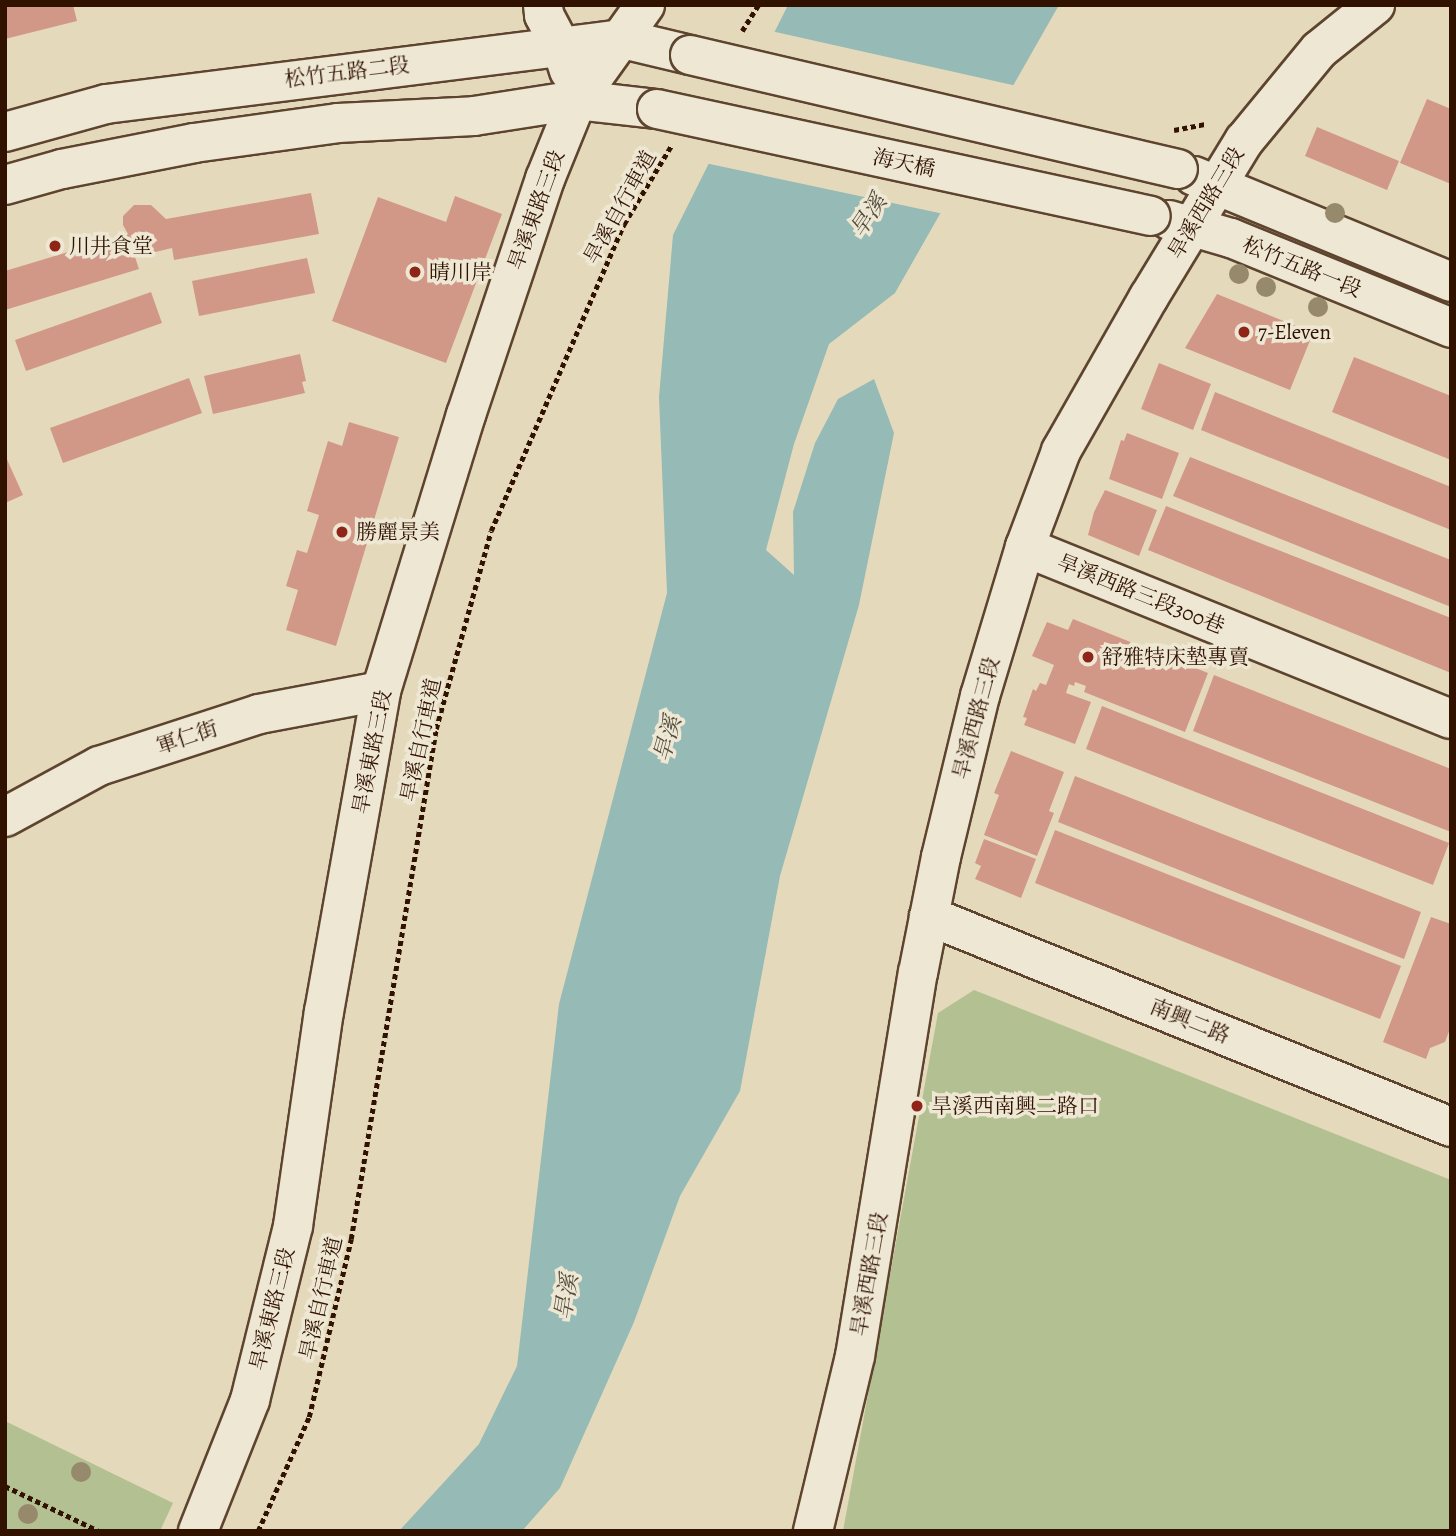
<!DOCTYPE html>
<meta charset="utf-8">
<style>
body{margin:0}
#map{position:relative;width:1456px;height:1536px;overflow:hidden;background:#e4dabb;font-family:Alegreya,"Noto Serif TC",serif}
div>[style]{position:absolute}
.green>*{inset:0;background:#b3c091}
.water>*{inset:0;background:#96bab5}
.pier>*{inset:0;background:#e4dabb}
.building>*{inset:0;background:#d29887}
.path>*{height:4.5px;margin-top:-2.25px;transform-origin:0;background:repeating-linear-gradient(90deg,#311200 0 5px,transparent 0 8.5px)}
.roads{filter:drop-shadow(2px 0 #5e442f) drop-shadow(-2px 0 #5e442f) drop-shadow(0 2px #5e442f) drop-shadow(0 -2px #5e442f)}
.minor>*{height:38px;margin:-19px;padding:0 19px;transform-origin:19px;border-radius:19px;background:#ede7d3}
.path-bridge>*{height:4.5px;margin-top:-2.25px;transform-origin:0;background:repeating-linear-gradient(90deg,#311200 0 5px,transparent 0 8.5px)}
.bridges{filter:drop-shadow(2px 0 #5e442f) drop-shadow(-2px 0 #5e442f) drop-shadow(0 2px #5e442f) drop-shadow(0 -2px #5e442f)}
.minor-bridge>*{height:38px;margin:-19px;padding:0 19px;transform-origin:19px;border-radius:19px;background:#ede7d3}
.trees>*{width:20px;height:20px;margin:-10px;border-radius:50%;background:#97896c}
.dots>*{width:19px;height:19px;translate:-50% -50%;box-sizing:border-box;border:4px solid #ede7d3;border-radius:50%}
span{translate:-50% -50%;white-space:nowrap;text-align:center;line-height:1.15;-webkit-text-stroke:7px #ede7d3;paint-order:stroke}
.street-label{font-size:21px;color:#311200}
.poi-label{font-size:21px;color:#311200}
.left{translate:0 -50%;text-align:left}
.water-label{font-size:23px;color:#544d3f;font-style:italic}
.frame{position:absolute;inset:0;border:7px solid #311200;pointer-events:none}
</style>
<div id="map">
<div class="green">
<i style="clip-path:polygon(974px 990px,1451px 1180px,1451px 1531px,843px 1531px,938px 1013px)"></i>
<i style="clip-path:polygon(5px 1421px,173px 1503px,160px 1531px,5px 1531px)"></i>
</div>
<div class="water">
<i style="clip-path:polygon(788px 5px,1059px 5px,895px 293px,829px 344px,794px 444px,766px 550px,794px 575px,793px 512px,815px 443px,838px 399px,874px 379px,894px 433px,859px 605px,780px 876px,740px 1091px,680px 1196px,634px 1322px,560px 1488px,522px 1531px,399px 1531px,479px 1444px,517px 1366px,559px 1004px,667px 593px,659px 397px,673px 235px)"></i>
</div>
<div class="pier">
<i style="clip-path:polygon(771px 31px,1017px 86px,944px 214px,705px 163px)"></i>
</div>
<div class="building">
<i style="clip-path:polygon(5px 5px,73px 5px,77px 21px,5px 39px)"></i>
<i style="clip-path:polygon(1427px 99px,1451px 109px,1451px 184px,1400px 163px)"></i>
<i style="clip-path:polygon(1317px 127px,1399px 161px,1387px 190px,1305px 156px)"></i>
<i style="clip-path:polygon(311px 193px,319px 234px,174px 260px,172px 248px,135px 257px,139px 269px,5px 310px,5px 271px,128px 234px,123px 225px,123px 216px,134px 205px,151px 205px,166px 219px)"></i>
<i style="clip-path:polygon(455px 196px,502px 214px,446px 363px,332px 321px,378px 197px,446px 222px)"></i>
<i style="clip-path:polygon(307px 258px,315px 293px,199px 316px,192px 281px)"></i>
<i style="clip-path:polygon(151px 292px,162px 323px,26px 371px,15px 340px)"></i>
<i style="clip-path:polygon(1217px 294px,1313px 333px,1290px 390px,1185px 348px)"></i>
<i style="clip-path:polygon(300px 354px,306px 381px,302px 382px,305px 393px,213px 414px,204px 376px)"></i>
<i style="clip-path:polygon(1354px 357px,1451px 396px,1451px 460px,1332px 412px)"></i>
<i style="clip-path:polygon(1159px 363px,1211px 384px,1193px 430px,1141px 409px)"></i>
<i style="clip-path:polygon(189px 378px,202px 413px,63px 463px,50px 428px)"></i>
<i style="clip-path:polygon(1215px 392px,1451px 487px,1451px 530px,1201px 430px)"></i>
<i style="clip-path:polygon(349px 422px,399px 437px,336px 646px,286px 630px,298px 590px,286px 586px,297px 550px,307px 553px,319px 515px,307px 511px,328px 441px,342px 446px)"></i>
<i style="clip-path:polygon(1127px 433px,1179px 453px,1162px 499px,1109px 479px,1121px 440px,1124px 441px)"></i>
<i style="clip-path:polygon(5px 455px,23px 495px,5px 503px)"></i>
<i style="clip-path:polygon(1190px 457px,1451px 560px,1451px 607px,1173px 496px)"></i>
<i style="clip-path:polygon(1105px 490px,1157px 510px,1139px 556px,1088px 535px,1094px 512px)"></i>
<i style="clip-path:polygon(1166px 506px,1451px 618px,1451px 673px,1148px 550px)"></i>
<i style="clip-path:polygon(1073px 619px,1208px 673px,1185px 732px,1084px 692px,1086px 686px,1075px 682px,1074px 686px,1069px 684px,1066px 693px,1091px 702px,1075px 744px,1024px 725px,1027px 718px,1023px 717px,1033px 689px,1036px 691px,1040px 683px,1046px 685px,1054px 665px,1032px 656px,1047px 622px,1068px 630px)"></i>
<i style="clip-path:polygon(1214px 675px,1451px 769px,1451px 832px,1193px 731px)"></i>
<i style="clip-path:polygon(1102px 706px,1449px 843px,1433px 885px,1086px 749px)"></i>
<i style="clip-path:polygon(1011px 751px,1064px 772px,1049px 811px,1054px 813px,1037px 856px,984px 835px,999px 795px,994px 793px)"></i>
<i style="clip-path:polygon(1075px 776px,1421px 912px,1404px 959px,1058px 822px)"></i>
<i style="clip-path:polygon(1055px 830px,1401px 966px,1380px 1019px,1035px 883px)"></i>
<i style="clip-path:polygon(984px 839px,1036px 859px,1021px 898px,975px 879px,981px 866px,975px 863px)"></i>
<i style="clip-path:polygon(1431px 917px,1451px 924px,1451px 1026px,1445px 1042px,1430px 1048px,1426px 1059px,1383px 1042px)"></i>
</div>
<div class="path">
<i style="left:742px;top:31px;width:31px;rotate:-58deg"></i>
<i style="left:5px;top:1486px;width:104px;rotate:25.6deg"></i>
<i style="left:258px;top:1531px;width:125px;rotate:-65.9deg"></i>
<i style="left:309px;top:1417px;width:183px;rotate:-76.7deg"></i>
<i style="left:351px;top:1239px;width:517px;rotate:-80.54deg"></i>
<i style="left:436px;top:729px;width:205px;rotate:-74.5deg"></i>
<i style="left:491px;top:531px;width:335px;rotate:-66.6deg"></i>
<i style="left:624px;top:224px;width:91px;rotate:-58.9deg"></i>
</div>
<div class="roads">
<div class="minor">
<i style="left:543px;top:5px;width:10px;rotate:84deg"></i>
<i style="left:544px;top:15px;width:38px;rotate:62deg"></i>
<i style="left:562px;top:49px;width:23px;rotate:72deg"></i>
<i style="left:5px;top:132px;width:105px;rotate:-15.5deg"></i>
<i style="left:106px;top:104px;width:521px;rotate:-7.17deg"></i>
<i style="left:623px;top:39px;width:69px;rotate:13.4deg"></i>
<i style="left:1194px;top:176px;width:278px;rotate:22.4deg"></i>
<i style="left:5px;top:185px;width:59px;rotate:-15.7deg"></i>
<i style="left:62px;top:169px;width:135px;rotate:-11.1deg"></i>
<i style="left:194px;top:143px;width:145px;rotate:-7.9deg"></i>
<i style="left:338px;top:123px;width:136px;rotate:-2.9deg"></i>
<i style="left:474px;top:116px;width:104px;rotate:-8.8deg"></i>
<i style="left:577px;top:100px;width:81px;rotate:6.4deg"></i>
<i style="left:1169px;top:220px;width:65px;rotate:16.2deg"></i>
<i style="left:1231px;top:238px;width:238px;rotate:22.2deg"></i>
<i style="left:1025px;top:547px;width:459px;rotate:22deg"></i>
<i style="left:5px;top:817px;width:107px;rotate:-28.5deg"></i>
<i style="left:99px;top:766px;width:168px;rotate:-18deg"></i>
<i style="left:259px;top:714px;width:124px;rotate:-10.7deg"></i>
<i style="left:929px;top:916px;width:563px;rotate:22.01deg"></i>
<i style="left:198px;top:1531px;width:141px;rotate:-68.3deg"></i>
<i style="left:250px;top:1400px;width:179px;rotate:-76.1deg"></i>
<i style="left:293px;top:1226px;width:216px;rotate:-81.8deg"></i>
<i style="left:324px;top:1012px;width:326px;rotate:-79.9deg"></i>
<i style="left:381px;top:691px;width:289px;rotate:-72.9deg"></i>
<i style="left:466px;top:415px;width:249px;rotate:-71.5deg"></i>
<i style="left:545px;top:179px;width:85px;rotate:-67.9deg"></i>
<i style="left:577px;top:100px;width:117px;rotate:-54.4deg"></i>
<i style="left:813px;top:1531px;width:180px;rotate:-76.5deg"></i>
<i style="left:855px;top:1356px;width:388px;rotate:-80.7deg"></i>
<i style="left:918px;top:973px;width:118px;rotate:-78.8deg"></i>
<i style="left:941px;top:857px;width:166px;rotate:-76.4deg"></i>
<i style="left:980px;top:696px;width:156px;rotate:-73.2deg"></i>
<i style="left:1025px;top:547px;width:103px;rotate:-69.4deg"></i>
<i style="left:1061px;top:451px;width:177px;rotate:-60.3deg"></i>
<i style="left:1149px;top:297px;width:183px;rotate:-58.7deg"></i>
<i style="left:1244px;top:141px;width:118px;rotate:-50.5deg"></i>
<i style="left:1319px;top:50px;width:72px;rotate:-38.8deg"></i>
</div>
</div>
<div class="path-bridge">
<i style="left:1174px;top:130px;width:31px;rotate:-11deg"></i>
</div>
<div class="bridges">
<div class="minor-bridge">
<i style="left:690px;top:55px;width:501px;rotate:13.15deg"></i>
<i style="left:657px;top:109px;width:505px;rotate:12.22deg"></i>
</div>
</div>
<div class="trees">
<i style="left:1335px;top:213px"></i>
<i style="left:1239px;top:274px"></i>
<i style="left:1266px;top:287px"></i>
<i style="left:1318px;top:307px"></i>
<i style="left:81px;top:1472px"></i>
<i style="left:28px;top:1514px"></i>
</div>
<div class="dots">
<i style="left:55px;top:246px;background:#8f2418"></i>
<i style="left:415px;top:272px;background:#8f2418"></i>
<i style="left:1244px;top:332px;background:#8f2418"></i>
<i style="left:342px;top:532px;background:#8f2418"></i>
<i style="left:1088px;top:657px;background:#8f2418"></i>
<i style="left:917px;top:1106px;background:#8f2418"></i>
</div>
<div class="street-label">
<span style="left:347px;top:72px;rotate:-7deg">松竹五路二段</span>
<span style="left:904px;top:163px;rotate:12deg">海天橋</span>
<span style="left:1206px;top:203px;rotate:-59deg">旱溪西路三段</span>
<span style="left:620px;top:207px;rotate:-61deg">旱溪自行車道</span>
<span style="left:536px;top:210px;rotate:-70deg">旱溪東路三段</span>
<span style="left:1302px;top:267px;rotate:22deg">松竹五路一段</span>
<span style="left:1141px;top:594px;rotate:22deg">旱溪西路三段300巷</span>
<span style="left:976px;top:718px;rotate:-75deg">旱溪西路三段</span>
<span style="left:187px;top:737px;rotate:-18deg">軍仁街</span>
<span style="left:421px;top:740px;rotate:-78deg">旱溪自行車道</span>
<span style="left:372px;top:752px;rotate:-79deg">旱溪東路三段</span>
<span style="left:1190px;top:1021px;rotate:22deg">南興二路</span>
<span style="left:869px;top:1274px;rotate:-80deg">旱溪西路三段</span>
<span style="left:321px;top:1298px;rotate:-77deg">旱溪自行車道</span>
<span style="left:272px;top:1309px;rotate:-76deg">旱溪東路三段</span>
</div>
<div class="poi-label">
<span class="left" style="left:69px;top:246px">川井食堂</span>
<span class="left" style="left:429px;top:272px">晴川岸</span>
<span class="left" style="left:1258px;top:332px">7-Eleven</span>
<span class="left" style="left:356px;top:532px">勝麗景美</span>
<span class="left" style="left:1102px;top:657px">舒雅特床墊專賣</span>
<span class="left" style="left:931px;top:1106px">旱溪西南興二路口</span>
</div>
<div class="water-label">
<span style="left:869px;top:216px;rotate:-56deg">旱溪</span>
<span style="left:668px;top:739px;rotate:-74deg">旱溪</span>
<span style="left:567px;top:1297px;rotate:-81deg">旱溪</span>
</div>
<div class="frame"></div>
</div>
